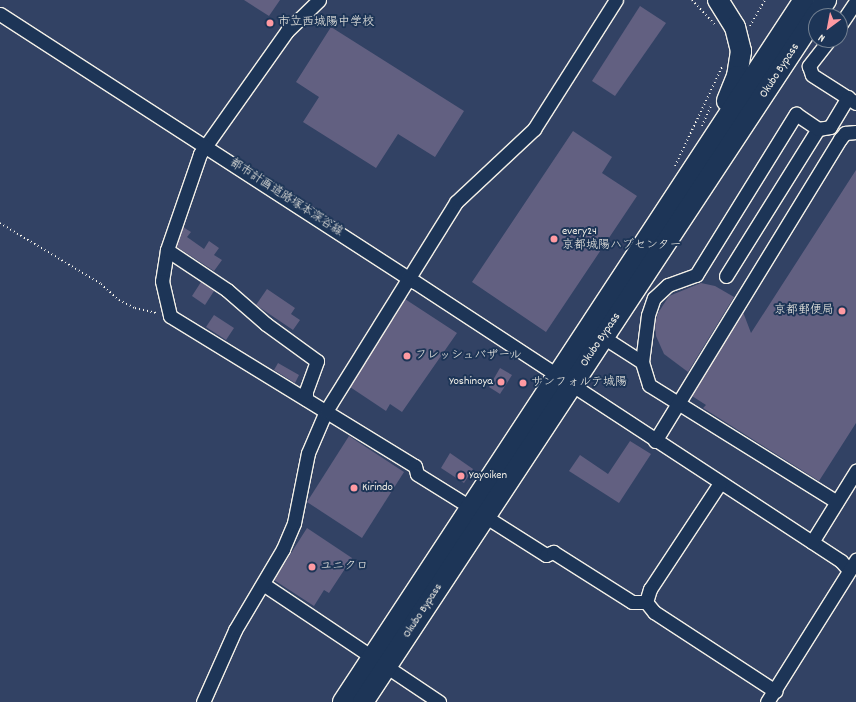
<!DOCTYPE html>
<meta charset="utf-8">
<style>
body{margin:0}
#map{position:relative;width:856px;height:702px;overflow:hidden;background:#324264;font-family:Dekko,"Klee One",sans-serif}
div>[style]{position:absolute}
.building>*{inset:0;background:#626081}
.path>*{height:2px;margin-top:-1px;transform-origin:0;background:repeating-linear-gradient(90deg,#f4f1e8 0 1px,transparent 0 4px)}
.roads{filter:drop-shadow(1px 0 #f4f1e8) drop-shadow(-1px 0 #f4f1e8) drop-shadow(0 1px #f4f1e8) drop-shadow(0 -1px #f4f1e8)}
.minor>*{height:13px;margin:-6.5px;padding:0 6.5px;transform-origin:6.5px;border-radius:6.5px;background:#1d3557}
.highway>*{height:20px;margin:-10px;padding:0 10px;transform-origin:10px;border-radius:10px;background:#1d3557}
.dots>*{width:11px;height:11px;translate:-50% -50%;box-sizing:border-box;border:2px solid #1d3557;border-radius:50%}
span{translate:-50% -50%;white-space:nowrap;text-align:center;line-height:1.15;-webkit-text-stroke:4px #1d3557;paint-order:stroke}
.poi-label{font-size:12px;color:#f4f1e8}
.left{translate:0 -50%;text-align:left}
.right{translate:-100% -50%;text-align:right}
.street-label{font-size:12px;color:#f4f1e8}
.north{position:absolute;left:808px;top:8px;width:40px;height:40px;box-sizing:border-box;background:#1d3557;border:1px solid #738091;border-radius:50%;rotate:212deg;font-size:11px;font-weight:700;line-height:16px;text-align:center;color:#f4f1e8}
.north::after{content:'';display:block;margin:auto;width:14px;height:18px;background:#ff9aa2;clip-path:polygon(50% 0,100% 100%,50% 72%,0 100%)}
</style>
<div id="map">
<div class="building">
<i style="clip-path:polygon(244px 0,280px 0,269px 16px)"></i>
<i style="clip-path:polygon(640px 6px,666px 23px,615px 96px,592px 81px)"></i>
<i style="clip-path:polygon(331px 27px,464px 111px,435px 157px,398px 134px,376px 168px,303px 122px,319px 97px,296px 82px)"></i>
<i style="clip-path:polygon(573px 131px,612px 157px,602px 173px,637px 196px,546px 332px,472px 282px)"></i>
<i style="clip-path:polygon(856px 170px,856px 423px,819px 481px,703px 408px,706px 405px,692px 396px,743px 312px,751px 333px)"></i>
<i style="clip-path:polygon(183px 227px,191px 232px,187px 237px,204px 249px,209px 241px,219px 248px,214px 255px,222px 260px,214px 271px,177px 247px)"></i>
<i style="clip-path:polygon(201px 282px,214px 291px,205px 305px,192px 296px)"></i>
<i style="clip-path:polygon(701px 283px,715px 286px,734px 297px,688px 372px,664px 354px,656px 336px,655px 324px,658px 313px,669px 296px)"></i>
<i style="clip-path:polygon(267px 289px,295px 308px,291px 314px,300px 320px,293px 330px,256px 305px)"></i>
<i style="clip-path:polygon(405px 299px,457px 333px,402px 412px,390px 404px,386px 411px,350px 387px)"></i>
<i style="clip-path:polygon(214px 315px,234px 328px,226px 340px,206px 327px)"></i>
<i style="clip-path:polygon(278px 363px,299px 375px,295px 383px,274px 370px)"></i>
<i style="clip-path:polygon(500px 368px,512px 375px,500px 394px,489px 387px)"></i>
<i style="clip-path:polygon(349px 436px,404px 472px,362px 538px,307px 502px)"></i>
<i style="clip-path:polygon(630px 441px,651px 454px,619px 503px,569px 471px,580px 455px,608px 474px)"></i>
<i style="clip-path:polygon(450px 453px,473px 469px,464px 483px,441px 468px)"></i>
<i style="clip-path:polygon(307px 528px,352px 558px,329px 593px,324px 590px,314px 606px,274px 580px)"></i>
</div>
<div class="path">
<i style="left:692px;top:0;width:33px;rotate:47deg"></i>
<i style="left:750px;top:26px;width:30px;rotate:-60deg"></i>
<i style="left:702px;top:126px;width:24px;rotate:-66deg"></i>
<i style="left:675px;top:166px;width:110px;rotate:-64.6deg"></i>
<i style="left:0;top:223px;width:118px;rotate:31.1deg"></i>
<i style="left:101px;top:284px;width:24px;rotate:42deg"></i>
<i style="left:119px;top:300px;width:18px;rotate:27deg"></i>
<i style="left:135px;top:308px;width:23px;rotate:13deg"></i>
</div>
<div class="roads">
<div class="minor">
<i style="left:319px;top:0;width:45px;rotate:135.9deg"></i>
<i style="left:287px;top:31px;width:151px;rotate:125.3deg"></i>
<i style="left:200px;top:154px;width:102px;rotate:109deg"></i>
<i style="left:167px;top:250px;width:31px;rotate:99deg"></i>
<i style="left:162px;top:281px;width:36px;rotate:77deg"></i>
<i style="left:170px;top:316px;width:287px;rotate:31.5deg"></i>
<i style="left:415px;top:466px;width:8px;rotate:76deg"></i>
<i style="left:417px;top:474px;width:62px;rotate:31.9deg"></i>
<i style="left:0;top:14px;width:494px;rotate:32.9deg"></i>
<i style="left:415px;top:282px;width:509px;rotate:33.22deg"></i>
<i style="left:841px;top:561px;width:11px;rotate:49deg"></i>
<i style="left:840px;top:25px;width:29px;rotate:-56deg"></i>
<i style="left:829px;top:40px;width:33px;rotate:128deg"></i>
<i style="left:809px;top:66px;width:9px;rotate:72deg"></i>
<i style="left:812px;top:75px;width:52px;rotate:32.5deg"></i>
<i style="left:167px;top:250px;width:72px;rotate:33.7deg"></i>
<i style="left:227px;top:290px;width:52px;rotate:41.1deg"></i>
<i style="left:266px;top:324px;width:63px;rotate:36deg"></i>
<i style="left:317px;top:361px;width:32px;rotate:110deg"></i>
<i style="left:306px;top:391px;width:8px;rotate:90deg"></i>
<i style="left:726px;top:276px;width:173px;rotate:-58deg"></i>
<i style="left:818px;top:129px;width:12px;rotate:-9deg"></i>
<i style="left:830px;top:127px;width:35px;rotate:-59deg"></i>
<i style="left:603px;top:337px;width:46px;rotate:32.7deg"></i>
<i style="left:642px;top:362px;width:24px;rotate:73deg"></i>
<i style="left:649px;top:385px;width:221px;rotate:31.9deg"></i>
<i style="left:642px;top:362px;width:47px;rotate:-82.7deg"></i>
<i style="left:648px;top:315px;width:18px;rotate:-71deg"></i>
<i style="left:654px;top:298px;width:19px;rotate:-43deg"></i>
<i style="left:668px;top:285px;width:30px;rotate:-20deg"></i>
<i style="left:696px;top:275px;width:190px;rotate:-58.2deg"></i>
<i style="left:796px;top:114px;width:27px;rotate:34deg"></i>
<i style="left:655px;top:441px;width:354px;rotate:-58.5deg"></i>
<i style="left:840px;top:139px;width:8px;rotate:-50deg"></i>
<i style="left:845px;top:133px;width:11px;rotate:-5deg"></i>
<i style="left:720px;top:483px;width:127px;rotate:123.4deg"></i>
<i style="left:650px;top:589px;width:14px;rotate:107deg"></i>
<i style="left:646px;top:602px;width:13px;rotate:51deg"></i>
<i style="left:654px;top:612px;width:145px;rotate:33.1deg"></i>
<i style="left:486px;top:517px;width:71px;rotate:32.3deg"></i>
<i style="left:546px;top:555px;width:8px;rotate:-23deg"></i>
<i style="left:553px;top:552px;width:93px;rotate:32.3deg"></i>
<i style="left:632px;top:602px;width:14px"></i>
<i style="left:812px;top:542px;width:84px;rotate:-58.2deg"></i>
<i style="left:263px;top:584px;width:212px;rotate:33.8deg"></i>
<i style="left:203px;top:702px;width:79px;rotate:-66deg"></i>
<i style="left:235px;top:630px;width:94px;rotate:-59.3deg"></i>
<i style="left:283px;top:549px;width:28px;rotate:-67deg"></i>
<i style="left:294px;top:523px;width:71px;rotate:-78.7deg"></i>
<i style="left:308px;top:453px;width:46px;rotate:-66.8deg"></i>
<i style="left:326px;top:411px;width:246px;rotate:-58.1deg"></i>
<i style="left:456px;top:202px;width:107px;rotate:-43.1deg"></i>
<i style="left:534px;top:129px;width:153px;rotate:-57.6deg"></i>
<i style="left:767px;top:702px;width:168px;rotate:-57.9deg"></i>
</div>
<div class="highway">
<i style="left:718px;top:0;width:32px;rotate:58deg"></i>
<i style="left:735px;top:27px;width:25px;rotate:76deg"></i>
<i style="left:741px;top:51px;width:25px;rotate:99deg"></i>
<i style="left:737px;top:76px;width:27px;rotate:112deg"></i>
<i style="left:343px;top:702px;width:840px;rotate:-56.71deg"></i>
<i style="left:363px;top:702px;width:841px;rotate:-56.59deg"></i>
</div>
</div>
<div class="dots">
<i style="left:270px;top:23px;background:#ff9aa2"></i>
<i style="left:554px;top:239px;background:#ff9aa2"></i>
<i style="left:842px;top:311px;background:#ff9aa2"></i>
<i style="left:407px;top:356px;background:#ff9aa2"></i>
<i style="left:501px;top:382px;background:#ff9aa2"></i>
<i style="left:523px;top:383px;background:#ff9aa2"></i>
<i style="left:461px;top:476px;background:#ff9aa2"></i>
<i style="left:354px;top:488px;background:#ff9aa2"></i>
<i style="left:312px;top:567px;background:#ff9aa2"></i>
</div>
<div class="poi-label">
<span class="left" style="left:278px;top:23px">市立西城陽中学校</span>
<span class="left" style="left:562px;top:239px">every24<br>京都城陽ハブセンター</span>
<span class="right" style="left:834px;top:311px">京都郵便局</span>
<span class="left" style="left:415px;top:356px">フレッシュバザール</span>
<span class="right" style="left:493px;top:382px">Yoshinoya</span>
<span class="left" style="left:531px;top:383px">サンフォルテ城陽</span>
<span class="left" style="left:469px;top:476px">Yayoiken</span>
<span class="left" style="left:362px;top:488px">Kirindo</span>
<span class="left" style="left:320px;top:567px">ユニクロ</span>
</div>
<div class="street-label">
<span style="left:780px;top:71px;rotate:-57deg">Okubo Bypass</span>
<span style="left:286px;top:198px;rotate:33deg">都市計画道路塚本深谷線</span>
<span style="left:601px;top:340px;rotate:-56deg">Okubo Bypass</span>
<span style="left:423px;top:611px;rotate:-57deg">Okubo Bypass</span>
</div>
<div class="north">N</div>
</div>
